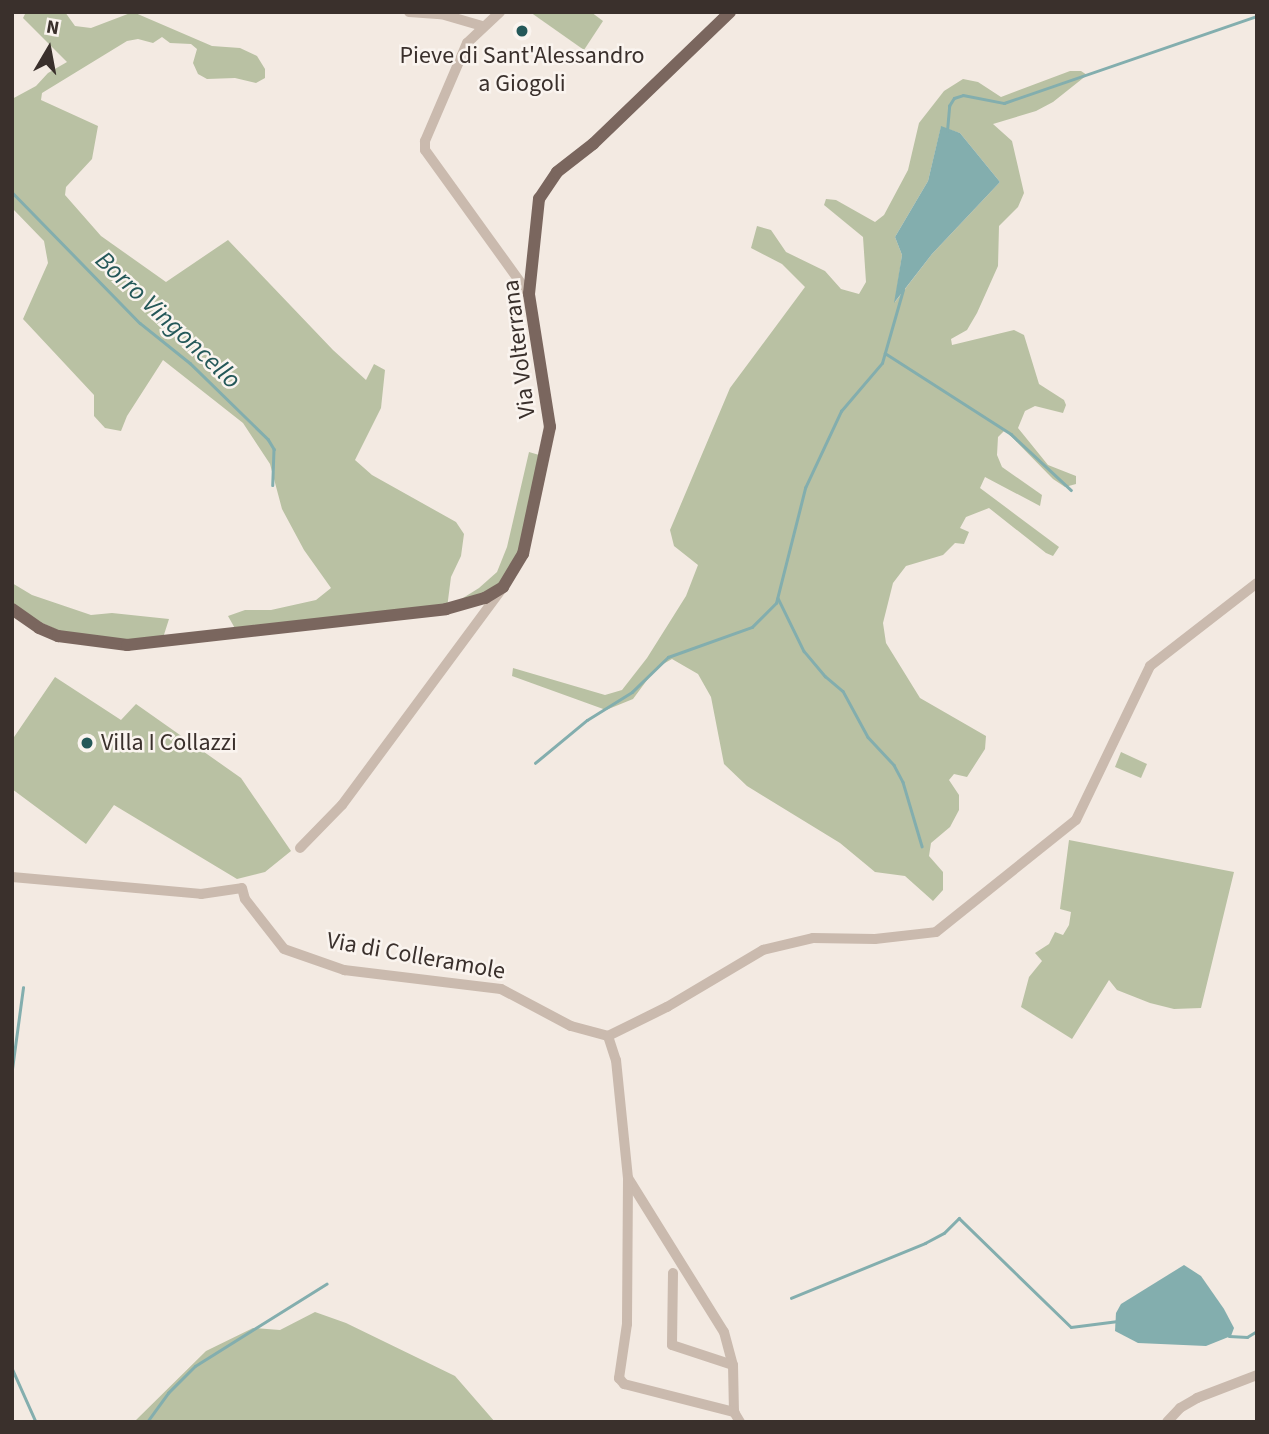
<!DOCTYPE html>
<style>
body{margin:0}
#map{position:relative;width:1269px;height:1434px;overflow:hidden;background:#f3eae2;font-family:"Source Sans 3",sans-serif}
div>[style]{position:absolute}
.green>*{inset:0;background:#b9c1a3}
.water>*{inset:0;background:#83aeae}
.stream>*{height:2.5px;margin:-1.25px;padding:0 1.25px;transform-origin:1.25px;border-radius:1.25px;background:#83aeae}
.minor>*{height:10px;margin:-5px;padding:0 5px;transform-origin:5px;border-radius:5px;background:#cabaae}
.major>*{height:12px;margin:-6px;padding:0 6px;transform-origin:6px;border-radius:6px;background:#7a665e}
.dots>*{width:19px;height:19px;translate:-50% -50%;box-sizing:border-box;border:4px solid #faf4ef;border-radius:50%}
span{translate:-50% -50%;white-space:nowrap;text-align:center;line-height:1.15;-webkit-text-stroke:5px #faf4ef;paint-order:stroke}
.poi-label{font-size:24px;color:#3a302c}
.left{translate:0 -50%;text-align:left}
.street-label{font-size:24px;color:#3a302c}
.water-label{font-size:26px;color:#245859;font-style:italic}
.frame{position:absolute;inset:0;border:14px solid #3a302c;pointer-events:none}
.north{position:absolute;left:14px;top:14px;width:70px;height:70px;-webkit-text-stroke:5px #faf4ef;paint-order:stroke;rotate:10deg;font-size:19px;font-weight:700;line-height:28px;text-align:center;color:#3a302c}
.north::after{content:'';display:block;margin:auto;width:24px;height:32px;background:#3a302c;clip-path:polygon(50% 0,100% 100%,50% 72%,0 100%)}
</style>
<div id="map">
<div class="green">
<i style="clip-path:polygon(26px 12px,65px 12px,75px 26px,91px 28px,133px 12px,212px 46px,240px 48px,257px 56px,265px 69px,265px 78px,256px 83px,235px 78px,207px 79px,198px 74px,193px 63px,197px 49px,191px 44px,170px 43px,162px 37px,153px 43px,138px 39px,127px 41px,42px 93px,41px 100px,98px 126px,92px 159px,66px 187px,65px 195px,101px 236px,166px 282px,228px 240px,333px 350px,366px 380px,374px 364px,385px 370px,381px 408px,355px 460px,372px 475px,456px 522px,464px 534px,461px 556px,451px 577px,447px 608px,479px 588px,497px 572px,507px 547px,529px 452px,546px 457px,534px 516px,522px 554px,503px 587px,485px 598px,446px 609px,237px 632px,228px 616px,245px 610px,271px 610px,316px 600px,331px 588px,304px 550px,282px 509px,270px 464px,243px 423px,163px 360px,127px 416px,121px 431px,105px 428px,94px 416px,94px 395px,23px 319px,48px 263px,44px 241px,12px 208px,12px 99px,36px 86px,48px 73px,67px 62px,23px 18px)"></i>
<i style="clip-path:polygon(530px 12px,591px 12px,603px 21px,584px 50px)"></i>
<i style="clip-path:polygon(evenodd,1070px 71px,1081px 71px,1087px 75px,1053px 102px,1036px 111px,993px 124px,1012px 141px,1024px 193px,1018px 207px,999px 226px,998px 266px,977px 313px,967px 330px,951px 339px,952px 345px,1014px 330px,1024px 335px,1039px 384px,1064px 400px,1066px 405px,1063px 413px,1035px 406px,1025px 411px,1018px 428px,1048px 465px,1076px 476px,1076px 484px,1065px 487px,1053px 479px,1005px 430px,998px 437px,997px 455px,1002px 467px,1042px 495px,1040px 506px,985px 477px,980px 488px,1059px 547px,1053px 556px,1046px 553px,989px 508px,966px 517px,960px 528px,969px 532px,964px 544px,955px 543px,943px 555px,906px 566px,893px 583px,883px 623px,886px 643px,920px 698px,986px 736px,985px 749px,967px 777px,954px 774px,949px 780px,959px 795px,959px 810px,950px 827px,931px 843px,929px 856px,943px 872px,943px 890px,933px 901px,905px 876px,875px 872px,840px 843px,747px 786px,724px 764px,711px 697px,698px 674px,672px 659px,656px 668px,633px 699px,606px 710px,512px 676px,513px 668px,605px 695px,622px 690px,647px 658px,686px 596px,698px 565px,674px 546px,670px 530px,730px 388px,805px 287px,782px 264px,751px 248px,757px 226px,771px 230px,786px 252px,825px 271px,841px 289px,859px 294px,866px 282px,863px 237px,824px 205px,826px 199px,836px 200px,875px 222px,884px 215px,908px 170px,919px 123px,944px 91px,963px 79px,978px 82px,1001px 97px,1070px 71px,941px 127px,960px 133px,1000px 182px,932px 254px,895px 302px,902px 255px,895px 237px,928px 181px,941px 127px)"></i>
<i style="clip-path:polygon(12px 583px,32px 595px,91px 615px,112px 613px,169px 619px,162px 641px,79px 640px,12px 609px)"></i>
<i style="clip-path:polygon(55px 677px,121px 720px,136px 704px,241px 778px,291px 851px,265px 872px,237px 879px,114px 805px,86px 844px,12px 789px,12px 740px)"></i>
<i style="clip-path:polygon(1121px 752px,1147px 764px,1141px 778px,1115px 767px)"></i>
<i style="clip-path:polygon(1069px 840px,1234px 872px,1201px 1008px,1174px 1009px,1150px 1003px,1117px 990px,1109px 980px,1072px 1039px,1021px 1007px,1029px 977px,1042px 961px,1035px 953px,1049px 944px,1055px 932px,1063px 935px,1069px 925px,1071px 912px,1060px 909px)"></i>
<i style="clip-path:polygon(315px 1312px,346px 1323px,455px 1376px,495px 1422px,134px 1422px,206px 1351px,253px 1328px,280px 1330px)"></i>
</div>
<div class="water">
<i style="clip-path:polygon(941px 126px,960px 133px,1000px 182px,932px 254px,894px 303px,902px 255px,895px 237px,928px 181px)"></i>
<i style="clip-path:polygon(1184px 1265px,1201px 1276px,1224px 1309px,1234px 1328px,1231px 1336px,1206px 1346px,1138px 1343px,1115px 1331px,1116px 1313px,1121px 1304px)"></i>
</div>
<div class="stream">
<i style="left:947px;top:131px;width:25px;rotate:-85deg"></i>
<i style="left:949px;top:106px;width:9px;rotate:-58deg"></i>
<i style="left:954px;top:98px;width:9px;rotate:-18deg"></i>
<i style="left:963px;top:95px;width:42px;rotate:11deg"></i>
<i style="left:1004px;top:103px;width:268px;rotate:-19deg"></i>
<i style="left:12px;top:192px;width:183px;rotate:45.7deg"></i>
<i style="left:140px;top:323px;width:64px;rotate:38.7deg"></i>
<i style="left:190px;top:363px;width:109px;rotate:44.3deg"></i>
<i style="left:268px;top:439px;width:12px;rotate:59deg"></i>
<i style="left:274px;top:449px;width:36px;rotate:92deg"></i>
<i style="left:885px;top:353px;width:150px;rotate:32.7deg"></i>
<i style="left:1011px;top:434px;width:82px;rotate:43deg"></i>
<i style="left:778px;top:598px;width:59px;rotate:63.9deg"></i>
<i style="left:804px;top:651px;width:33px;rotate:50deg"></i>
<i style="left:825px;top:676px;width:23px;rotate:40deg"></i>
<i style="left:843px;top:691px;width:52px;rotate:61.5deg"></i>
<i style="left:868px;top:737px;width:38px;rotate:47deg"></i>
<i style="left:894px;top:765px;width:19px;rotate:62deg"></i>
<i style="left:903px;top:782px;width:67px;rotate:73.5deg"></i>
<i style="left:535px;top:763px;width:67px;rotate:-39.6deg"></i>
<i style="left:587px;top:720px;width:53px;rotate:-31.9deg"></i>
<i style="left:632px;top:692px;width:50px;rotate:-44.2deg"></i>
<i style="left:668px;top:657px;width:89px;rotate:-19.7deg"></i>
<i style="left:752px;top:627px;width:34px;rotate:-45deg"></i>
<i style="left:776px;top:603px;width:119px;rotate:-75.8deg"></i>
<i style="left:805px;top:488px;width:85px;rotate:-64.9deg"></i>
<i style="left:841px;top:411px;width:63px;rotate:-49.5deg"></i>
<i style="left:882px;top:363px;width:76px;rotate:-74deg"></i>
<i style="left:12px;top:1069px;width:82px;rotate:-82.3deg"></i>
<i style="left:791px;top:1298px;width:145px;rotate:-22.3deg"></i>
<i style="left:925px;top:1243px;width:21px;rotate:-28deg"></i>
<i style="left:944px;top:1233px;width:21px;rotate:-45deg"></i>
<i style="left:959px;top:1218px;width:156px;rotate:44.2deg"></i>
<i style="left:1071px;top:1327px;width:47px;rotate:-7.3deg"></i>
<i style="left:1229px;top:1336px;width:18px;rotate:3deg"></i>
<i style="left:1247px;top:1337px;width:12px;rotate:-31deg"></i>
<i style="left:12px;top:1368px;width:59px;rotate:66deg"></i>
<i style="left:147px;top:1422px;width:36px;rotate:-54deg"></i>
<i style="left:168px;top:1393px;width:38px;rotate:-45deg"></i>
<i style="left:195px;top:1366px;width:155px;rotate:-32deg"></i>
</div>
<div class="minor">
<i style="left:409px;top:12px;width:32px;rotate:4deg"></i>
<i style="left:441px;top:14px;width:43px;rotate:16.3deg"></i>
<i style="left:500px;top:12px;width:45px;rotate:136.8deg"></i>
<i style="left:467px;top:43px;width:107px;rotate:113.2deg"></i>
<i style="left:425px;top:141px;width:9px;rotate:90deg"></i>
<i style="left:425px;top:150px;width:178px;rotate:54.2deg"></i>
<i style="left:300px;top:848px;width:60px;rotate:-45.7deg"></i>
<i style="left:342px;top:805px;width:267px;rotate:-53.5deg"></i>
<i style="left:12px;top:877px;width:190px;rotate:5.1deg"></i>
<i style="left:201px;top:894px;width:41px;rotate:-8.3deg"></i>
<i style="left:242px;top:888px;width:11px;rotate:75deg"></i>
<i style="left:245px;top:899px;width:63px;rotate:52deg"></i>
<i style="left:284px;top:949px;width:64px;rotate:19.3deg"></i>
<i style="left:344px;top:970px;width:158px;rotate:6.9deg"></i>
<i style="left:501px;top:989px;width:79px;rotate:27.9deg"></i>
<i style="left:571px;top:1026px;width:38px;rotate:15deg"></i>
<i style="left:608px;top:1036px;width:66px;rotate:-26.2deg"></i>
<i style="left:667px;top:1007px;width:112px;rotate:-30.7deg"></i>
<i style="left:763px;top:950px;width:51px;rotate:-13.5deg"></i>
<i style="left:813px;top:938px;width:62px;rotate:0.9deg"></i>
<i style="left:875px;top:939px;width:61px;rotate:-6.5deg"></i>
<i style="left:936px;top:932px;width:179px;rotate:-38.7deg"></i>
<i style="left:1076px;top:820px;width:171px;rotate:-64.3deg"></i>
<i style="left:1150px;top:666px;width:135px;rotate:-37.8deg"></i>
<i style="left:608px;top:1036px;width:25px;rotate:72deg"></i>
<i style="left:616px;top:1060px;width:119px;rotate:84.2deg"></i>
<i style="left:628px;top:1178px;width:181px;rotate:58.1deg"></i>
<i style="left:724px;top:1332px;width:34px;rotate:75deg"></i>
<i style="left:733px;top:1365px;width:47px;rotate:88.8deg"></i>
<i style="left:734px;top:1412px;width:12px;rotate:59deg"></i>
<i style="left:628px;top:1179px;width:145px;rotate:90.4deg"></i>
<i style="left:627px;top:1324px;width:55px;rotate:98.4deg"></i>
<i style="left:619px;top:1378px;width:8px;rotate:50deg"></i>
<i style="left:624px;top:1384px;width:114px;rotate:14.3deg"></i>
<i style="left:673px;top:1273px;width:72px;rotate:90.8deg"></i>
<i style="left:672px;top:1345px;width:64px;rotate:18.2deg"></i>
<i style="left:1167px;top:1422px;width:19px;rotate:-47deg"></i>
<i style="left:1180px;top:1408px;width:20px;rotate:-30deg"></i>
<i style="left:1197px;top:1398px;width:64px;rotate:-21deg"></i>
</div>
<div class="major">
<i style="left:12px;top:609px;width:33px;rotate:35deg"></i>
<i style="left:39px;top:628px;width:21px;rotate:23deg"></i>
<i style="left:58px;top:636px;width:70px;rotate:7.4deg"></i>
<i style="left:127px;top:645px;width:321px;rotate:-6.4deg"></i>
<i style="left:446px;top:609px;width:41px;rotate:-15.8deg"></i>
<i style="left:485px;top:598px;width:21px;rotate:-31deg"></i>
<i style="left:503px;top:587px;width:39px;rotate:-59deg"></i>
<i style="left:523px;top:554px;width:130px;rotate:-78deg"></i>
<i style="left:550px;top:427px;width:135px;rotate:-99deg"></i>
<i style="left:529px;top:294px;width:96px;rotate:-84deg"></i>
<i style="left:539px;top:199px;width:32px;rotate:-56deg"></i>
<i style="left:557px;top:172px;width:46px;rotate:-37.9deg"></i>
<i style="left:593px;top:144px;width:190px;rotate:-43.9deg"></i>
</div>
<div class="dots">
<i style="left:522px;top:31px;background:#245859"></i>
<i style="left:87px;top:743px;background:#245859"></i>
</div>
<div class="poi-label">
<span style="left:522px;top:70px">Pieve di Sant'Alessandro<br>a Giogoli</span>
<span class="left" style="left:101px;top:743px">Villa I Collazzi</span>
</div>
<div class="street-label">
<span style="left:519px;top:349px;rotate:-97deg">Via Volterrana</span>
<span style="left:416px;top:956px;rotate:10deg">Via di Colleramole</span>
</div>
<div class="water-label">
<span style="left:168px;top:320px;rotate:43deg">Borro Vingoncello</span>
</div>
<div class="frame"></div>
<div class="north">N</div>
</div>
